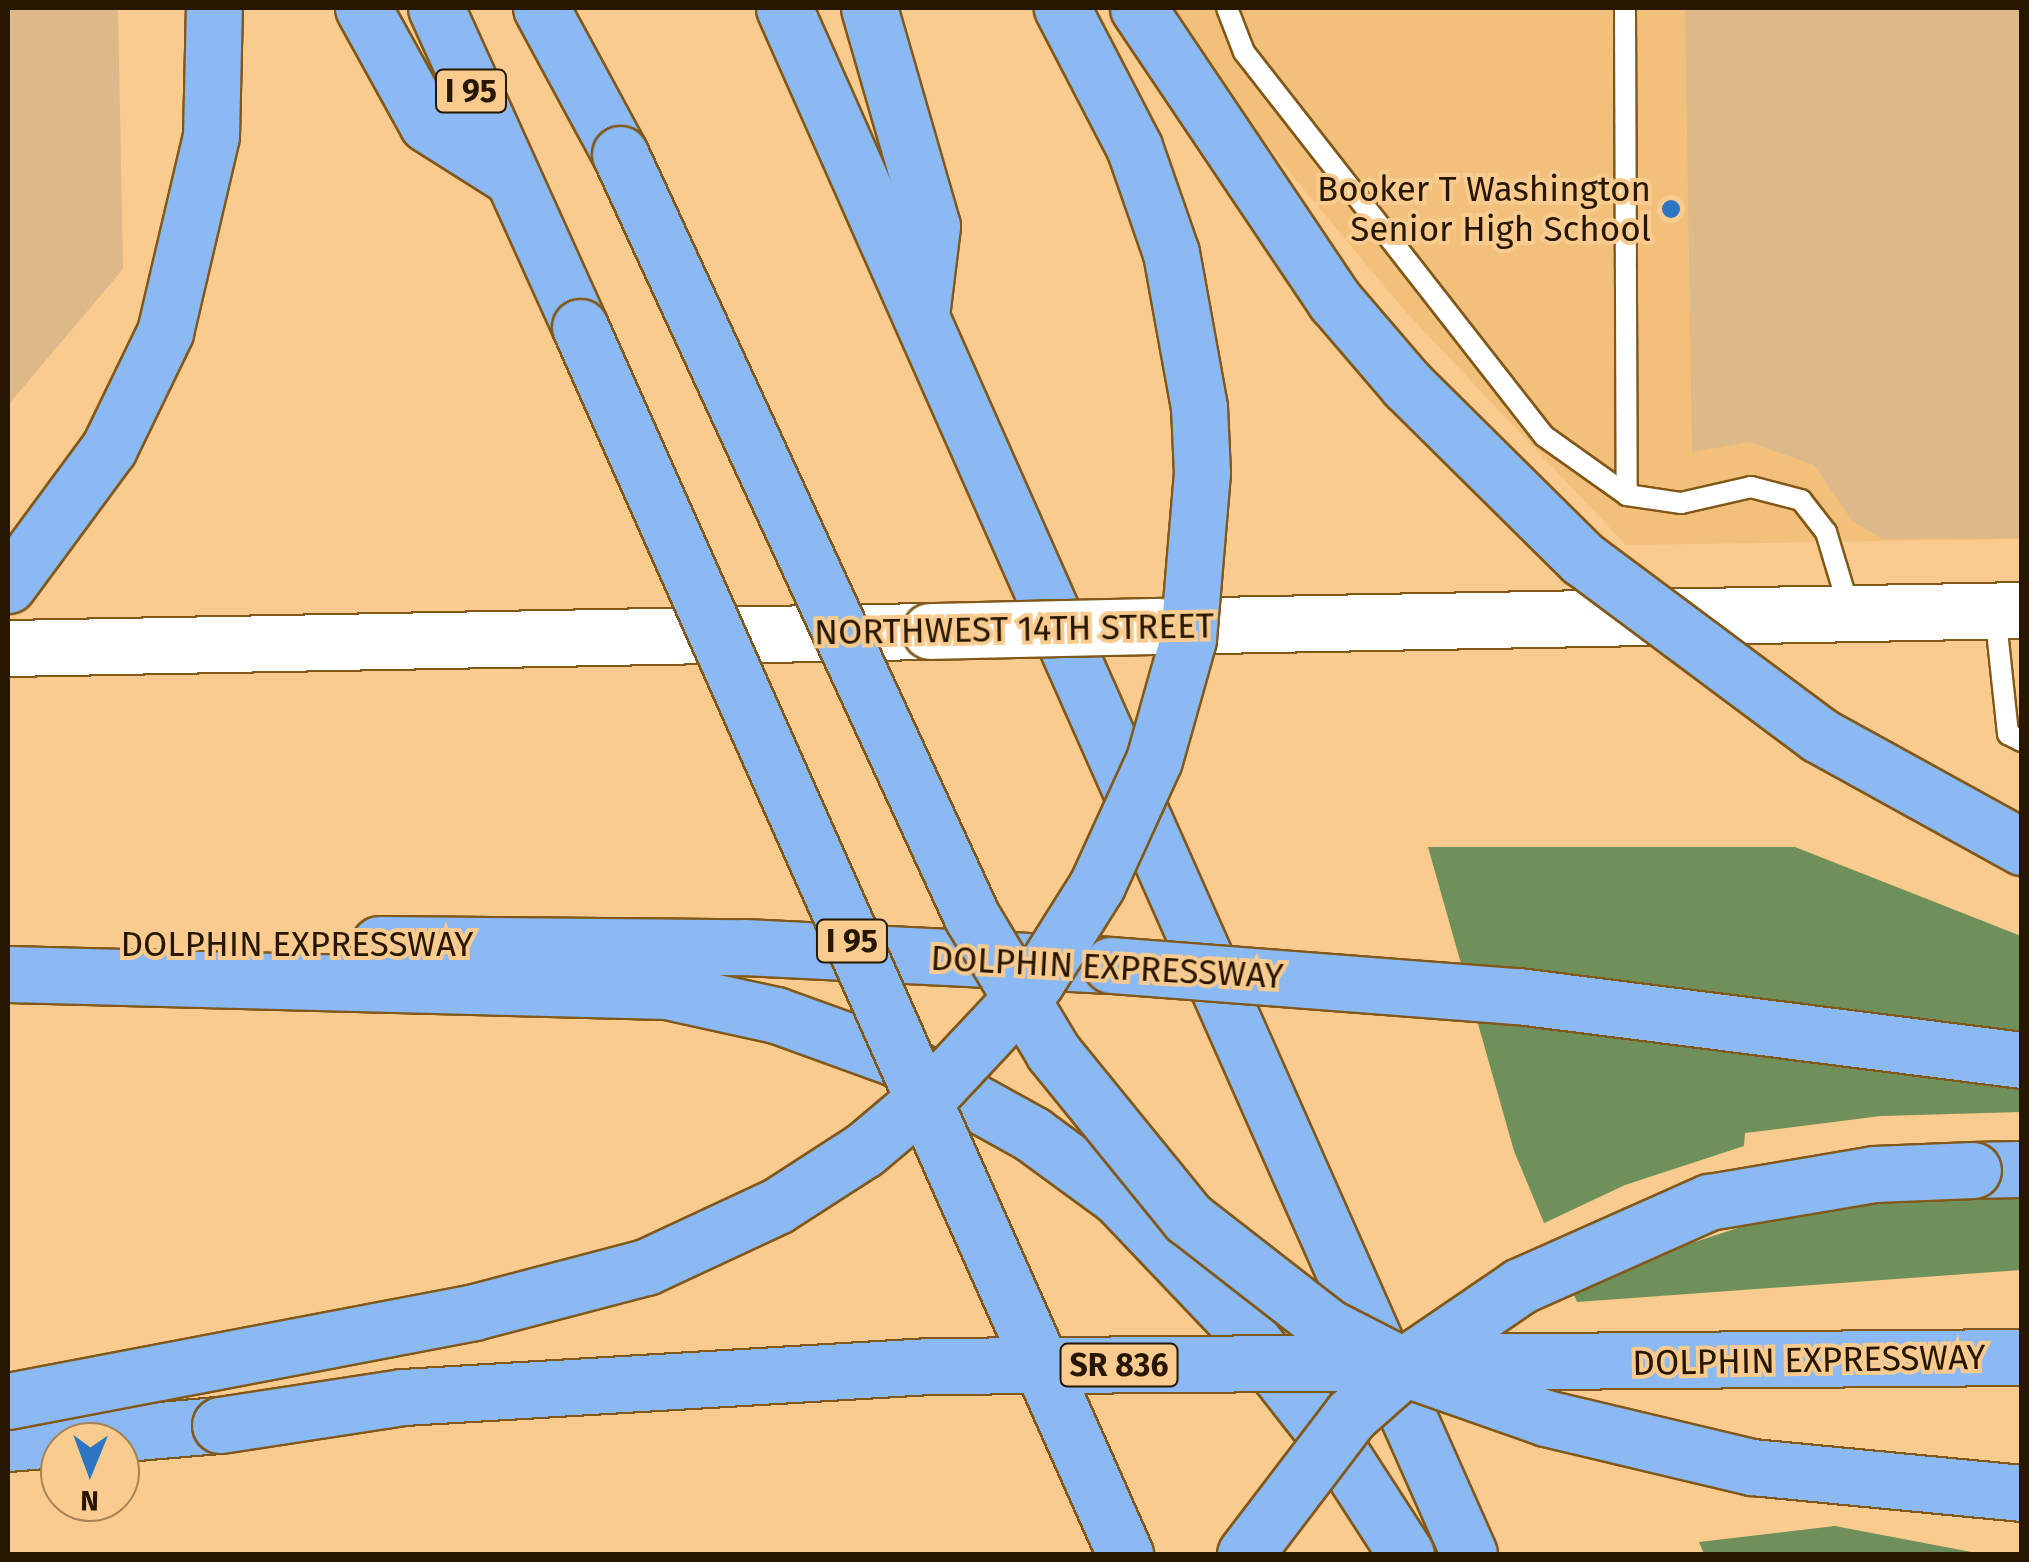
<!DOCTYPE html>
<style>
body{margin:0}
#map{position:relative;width:2029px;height:1562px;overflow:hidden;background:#f9cb8e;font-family:"Fira Sans",sans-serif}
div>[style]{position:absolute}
.built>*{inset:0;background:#f3c07c}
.green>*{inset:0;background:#ddb989}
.water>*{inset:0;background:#6f8f5b}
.pier>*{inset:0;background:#f9cb8e}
.roads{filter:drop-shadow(2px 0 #815818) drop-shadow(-2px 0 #815818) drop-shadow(0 2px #815818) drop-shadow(0 -2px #815818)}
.lane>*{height:20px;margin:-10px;padding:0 10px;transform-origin:10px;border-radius:10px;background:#fff}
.secondary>*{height:55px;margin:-27.5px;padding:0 27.5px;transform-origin:27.5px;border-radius:27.5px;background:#fff}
.highway>*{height:55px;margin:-27.5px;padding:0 27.5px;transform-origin:27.5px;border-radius:27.5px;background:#8ab9f4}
.bridges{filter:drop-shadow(2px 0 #815818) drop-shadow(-2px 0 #815818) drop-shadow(0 2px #815818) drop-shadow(0 -2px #815818)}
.secondary-bridge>*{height:55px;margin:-27.5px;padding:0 27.5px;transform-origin:27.5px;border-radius:27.5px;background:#fff}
.highway-bridge>*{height:55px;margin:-27.5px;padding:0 27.5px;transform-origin:27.5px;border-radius:27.5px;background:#8ab9f4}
.dots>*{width:28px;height:28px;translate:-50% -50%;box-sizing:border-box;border:5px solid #f9cb8e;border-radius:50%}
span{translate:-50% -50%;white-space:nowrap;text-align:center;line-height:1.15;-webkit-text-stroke:8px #f9cb8e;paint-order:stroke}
.shield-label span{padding:2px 8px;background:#f9cb8e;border:2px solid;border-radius:8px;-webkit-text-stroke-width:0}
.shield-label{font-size:32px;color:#281700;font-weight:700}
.poi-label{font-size:35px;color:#281700}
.right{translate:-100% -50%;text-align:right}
.street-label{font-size:35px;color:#281700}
.frame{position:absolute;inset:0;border:10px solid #281700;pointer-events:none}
.north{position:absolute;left:40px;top:1422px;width:100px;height:100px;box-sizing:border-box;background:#f9cb8e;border:2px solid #a58355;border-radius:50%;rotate:181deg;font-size:28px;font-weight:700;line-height:40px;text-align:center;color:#281700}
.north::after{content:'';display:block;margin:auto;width:35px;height:45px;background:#2c74c4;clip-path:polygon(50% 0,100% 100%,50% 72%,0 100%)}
</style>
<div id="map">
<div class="built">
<i style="clip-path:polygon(1173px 8px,2021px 8px,2021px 539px,1626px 545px,1404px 310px,1237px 109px)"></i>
</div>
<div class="green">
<i style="clip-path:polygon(8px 8px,118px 8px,123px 269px,8px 405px)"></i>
<i style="clip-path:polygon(1685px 8px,2021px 8px,2021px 538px,1883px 539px,1853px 522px,1814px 465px,1749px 442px,1692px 452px)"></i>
</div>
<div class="water">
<i style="clip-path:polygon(1428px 847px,1795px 847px,2021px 936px,2021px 1270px,1577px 1302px,1514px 1151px)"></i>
<i style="clip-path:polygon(1835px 1526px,1982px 1554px,1983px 1554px,1704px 1554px,1699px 1542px)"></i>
</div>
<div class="pier">
<i style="clip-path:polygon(2021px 1112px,2021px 1196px,1870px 1202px,1762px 1220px,1649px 1257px,1569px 1295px,1540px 1225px,1625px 1185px,1744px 1146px,1745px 1133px,1881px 1116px)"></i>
</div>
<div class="roads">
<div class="lane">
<i style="left:1227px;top:8px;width:47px;rotate:68.9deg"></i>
<i style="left:1244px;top:52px;width:487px;rotate:52deg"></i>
<i style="left:1544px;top:436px;width:102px;rotate:35.4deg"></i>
<i style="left:1627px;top:495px;width:55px;rotate:8.4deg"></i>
<i style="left:1681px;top:503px;width:72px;rotate:-12.9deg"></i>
<i style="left:1751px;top:487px;width:52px;rotate:14.6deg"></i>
<i style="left:1801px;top:500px;width:41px;rotate:52deg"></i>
<i style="left:1826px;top:532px;width:79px;rotate:73.2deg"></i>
<i style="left:1625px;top:8px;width:487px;rotate:89.8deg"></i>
<i style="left:1995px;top:612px;width:123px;rotate:83.9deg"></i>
<i style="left:2008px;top:734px;width:16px;rotate:27deg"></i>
</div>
<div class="secondary">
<i style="left:1159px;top:626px;width:863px;rotate:-1.06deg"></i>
<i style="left:8px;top:648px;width:922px;rotate:-1.06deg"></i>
</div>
<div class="highway">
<i style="left:363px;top:8px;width:132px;rotate:61.1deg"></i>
<i style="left:427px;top:124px;width:93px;rotate:32.3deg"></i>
<i style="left:436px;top:8px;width:350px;rotate:65.7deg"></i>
<i style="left:541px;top:8px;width:166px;rotate:61.6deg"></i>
<i style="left:784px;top:8px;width:1691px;rotate:66.1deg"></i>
<i style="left:869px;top:8px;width:227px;rotate:73.9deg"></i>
<i style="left:932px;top:226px;width:82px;rotate:97deg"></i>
<i style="left:8px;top:585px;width:170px;rotate:-53.6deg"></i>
<i style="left:109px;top:448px;width:129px;rotate:-64.2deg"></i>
<i style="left:165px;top:332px;width:201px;rotate:-76.8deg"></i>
<i style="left:211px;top:136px;width:128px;rotate:-88.7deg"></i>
<i style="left:379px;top:944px;width:365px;rotate:0.5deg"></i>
<i style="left:744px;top:947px;width:367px;rotate:2.8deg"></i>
<i style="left:8px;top:974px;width:658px;rotate:1.48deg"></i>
<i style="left:666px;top:991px;width:113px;rotate:12.3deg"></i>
<i style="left:776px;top:1015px;width:127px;rotate:19.9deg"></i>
<i style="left:895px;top:1058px;width:157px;rotate:29deg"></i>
<i style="left:1032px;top:1134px;width:108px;rotate:36.3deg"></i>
<i style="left:1119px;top:1198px;width:180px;rotate:46.4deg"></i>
<i style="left:1243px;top:1328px;width:157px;rotate:52deg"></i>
<i style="left:1340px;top:1452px;width:121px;rotate:57.1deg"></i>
<i style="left:1973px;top:1170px;width:49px;rotate:-1.2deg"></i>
<i style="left:8px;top:1443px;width:213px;rotate:-4.9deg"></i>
</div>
</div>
<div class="bridges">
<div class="secondary-bridge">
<i style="left:930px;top:631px;width:229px;rotate:-1.3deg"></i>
</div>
<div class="highway-bridge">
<i style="left:1138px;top:8px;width:353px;rotate:56.1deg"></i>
<i style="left:1335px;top:301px;width:111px;rotate:49.4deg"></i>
<i style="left:1407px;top:385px;width:247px;rotate:44.7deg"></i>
<i style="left:1583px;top:559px;width:294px;rotate:36.7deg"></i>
<i style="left:1819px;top:735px;width:232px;rotate:28.9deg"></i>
<i style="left:620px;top:154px;width:840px;rotate:65.23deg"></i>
<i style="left:972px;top:917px;width:157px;rotate:59deg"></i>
<i style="left:1053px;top:1052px;width:214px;rotate:50.9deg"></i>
<i style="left:1188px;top:1218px;width:177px;rotate:37.9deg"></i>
<i style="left:1328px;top:1327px;width:101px;rotate:27.1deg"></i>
<i style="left:1418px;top:1373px;width:136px;rotate:19.4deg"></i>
<i style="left:1546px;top:1418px;width:212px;rotate:13.4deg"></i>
<i style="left:1752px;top:1467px;width:271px;rotate:5.5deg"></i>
<i style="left:580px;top:327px;width:1343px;rotate:66.05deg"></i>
<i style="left:1111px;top:965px;width:408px;rotate:4.4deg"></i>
<i style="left:1518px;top:996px;width:508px;rotate:7.24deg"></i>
<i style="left:8px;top:1401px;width:474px;rotate:-10.8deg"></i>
<i style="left:474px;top:1312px;width:178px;rotate:-14.7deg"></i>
<i style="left:646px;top:1267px;width:145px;rotate:-25deg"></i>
<i style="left:777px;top:1206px;width:103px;rotate:-32.8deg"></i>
<i style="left:864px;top:1150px;width:93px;rotate:-40.2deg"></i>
<i style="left:935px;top:1090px;width:148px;rotate:-46.9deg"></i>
<i style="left:1036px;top:982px;width:115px;rotate:-57.8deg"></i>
<i style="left:1097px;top:885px;width:137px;rotate:-65.5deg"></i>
<i style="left:1154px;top:760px;width:126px;rotate:-74.3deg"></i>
<i style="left:1188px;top:639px;width:167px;rotate:-85.2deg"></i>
<i style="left:1202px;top:473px;width:66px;rotate:-92.6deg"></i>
<i style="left:1199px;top:407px;width:157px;rotate:-100.3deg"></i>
<i style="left:1171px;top:253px;width:112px;rotate:-109.2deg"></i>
<i style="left:1134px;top:147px;width:157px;rotate:-117.4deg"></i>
<i style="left:220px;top:1425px;width:185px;rotate:-8.7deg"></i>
<i style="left:403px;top:1397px;width:527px;rotate:-3.37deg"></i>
<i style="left:929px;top:1366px;width:1093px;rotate:-0.47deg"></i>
<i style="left:1245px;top:1554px;width:175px;rotate:-52.7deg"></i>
<i style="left:1351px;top:1415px;width:91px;rotate:-41.4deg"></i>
<i style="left:1419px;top:1355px;width:122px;rotate:-34.3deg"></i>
<i style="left:1520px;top:1286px;width:207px;rotate:-24deg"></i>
<i style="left:1709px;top:1202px;width:167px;rotate:-9.6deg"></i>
<i style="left:1874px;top:1174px;width:99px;rotate:-2.3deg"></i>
</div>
</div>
<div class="dots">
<i style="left:1671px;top:209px;background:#2c74c4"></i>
</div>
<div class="shield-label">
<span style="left:471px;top:91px">I 95</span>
<span style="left:852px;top:941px">I 95</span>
<span style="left:1119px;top:1365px">SR 836</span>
</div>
<div class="poi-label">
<span class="right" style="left:1651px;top:209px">Booker T Washington<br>Senior High School</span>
</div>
<div class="street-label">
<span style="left:1014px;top:629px;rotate:-1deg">NORTHWEST 14TH STREET</span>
<span style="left:297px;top:944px">DOLPHIN EXPRESSWAY</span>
<span style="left:1107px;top:967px;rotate:3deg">DOLPHIN EXPRESSWAY</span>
<span style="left:1809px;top:1360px;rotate:-1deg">DOLPHIN EXPRESSWAY</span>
</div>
<div class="frame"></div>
<div class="north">N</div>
</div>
